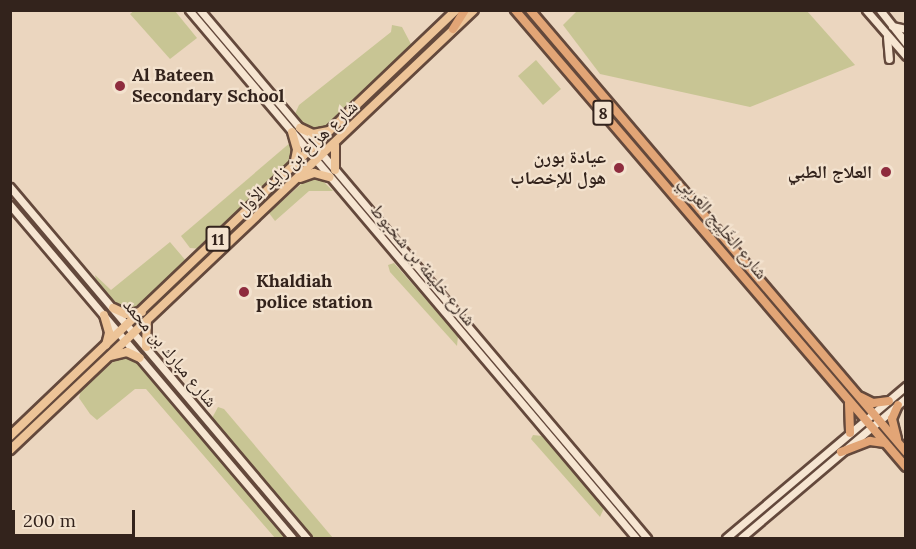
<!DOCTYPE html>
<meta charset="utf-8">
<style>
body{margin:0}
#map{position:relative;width:916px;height:549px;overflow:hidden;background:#ebd6bf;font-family:Lora,"Noto Naskh Arabic",serif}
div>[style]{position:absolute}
.green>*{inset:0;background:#c8c594}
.roads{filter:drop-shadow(2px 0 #64493c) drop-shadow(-2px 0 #64493c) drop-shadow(0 2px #64493c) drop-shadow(0 -2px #64493c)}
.secondary>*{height:7px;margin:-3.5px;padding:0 3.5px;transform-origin:3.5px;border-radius:3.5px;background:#f6e5d1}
.primary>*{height:8px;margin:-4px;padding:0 4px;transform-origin:4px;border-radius:4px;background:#edc498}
.trunk>*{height:8px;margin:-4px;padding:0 4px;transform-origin:4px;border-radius:4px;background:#e2a576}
.dots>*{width:16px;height:16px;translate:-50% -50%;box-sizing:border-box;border:3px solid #f3e2ce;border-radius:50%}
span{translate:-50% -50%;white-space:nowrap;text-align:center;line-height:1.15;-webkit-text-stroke:4.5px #f3e2ce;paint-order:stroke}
.shield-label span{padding:2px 4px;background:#f3e2ce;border:2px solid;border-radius:4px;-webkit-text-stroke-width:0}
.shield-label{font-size:16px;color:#33231c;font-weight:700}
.poi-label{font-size:18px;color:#33231c;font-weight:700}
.left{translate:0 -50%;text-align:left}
.right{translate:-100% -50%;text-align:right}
.street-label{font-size:18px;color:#33231c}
.frame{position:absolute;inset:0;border:12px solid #33231c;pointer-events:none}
.scale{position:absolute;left:12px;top:510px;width:123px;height:27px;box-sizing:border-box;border:3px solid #33231c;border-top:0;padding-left:8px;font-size:18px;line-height:21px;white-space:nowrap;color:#33231c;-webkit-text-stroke:4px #f3e2ce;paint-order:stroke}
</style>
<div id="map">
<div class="green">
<i style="clip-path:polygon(135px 10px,175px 11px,197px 38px,170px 59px,130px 14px)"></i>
<i style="clip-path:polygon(577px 11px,807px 11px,855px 65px,750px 107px,600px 74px,563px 25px)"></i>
<i style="clip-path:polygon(392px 25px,402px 27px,412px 46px,330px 129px,312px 131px,294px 116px,299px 105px,391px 32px)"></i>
<i style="clip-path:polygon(536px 60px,561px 89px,543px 105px,518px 76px)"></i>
<i style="clip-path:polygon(291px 142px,292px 162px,203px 249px,190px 248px,181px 236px)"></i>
<i style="clip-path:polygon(309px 177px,320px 178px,333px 191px,309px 191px,275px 221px,269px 213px)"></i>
<i style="clip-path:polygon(170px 242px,187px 262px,141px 308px,123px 309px,97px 285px,95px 275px,111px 290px)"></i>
<i style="clip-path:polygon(394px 263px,458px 336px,457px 346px,390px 272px,388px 265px)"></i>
<i style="clip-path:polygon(121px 355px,136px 358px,289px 538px,275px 538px,146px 389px,135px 389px,97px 420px,90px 414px,79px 398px,81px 390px)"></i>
<i style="clip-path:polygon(218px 407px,224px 409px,333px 538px,312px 538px,211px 420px)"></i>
<i style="clip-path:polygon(533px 435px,542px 436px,604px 508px,600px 517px,531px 439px)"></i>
</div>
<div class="roads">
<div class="secondary">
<i style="left:189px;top:10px;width:692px;rotate:49.75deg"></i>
<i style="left:200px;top:10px;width:692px;rotate:49.75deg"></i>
<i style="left:866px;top:10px;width:61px;rotate:49deg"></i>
<i style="left:880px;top:10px;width:42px;rotate:51.8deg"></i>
<i style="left:892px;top:26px;width:14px;rotate:12deg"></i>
<i style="left:887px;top:37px;width:22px;rotate:85deg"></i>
<i style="left:10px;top:187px;width:460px;rotate:49.8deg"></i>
<i style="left:10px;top:205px;width:436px;rotate:49.7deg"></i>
<i style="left:726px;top:538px;width:236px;rotate:-40.2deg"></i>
<i style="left:741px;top:538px;width:216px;rotate:-40.3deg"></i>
</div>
<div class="primary">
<i style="left:300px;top:128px;width:14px;rotate:25deg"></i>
<i style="left:313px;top:134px;width:16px;rotate:-11deg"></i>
<i style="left:292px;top:132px;width:19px;rotate:74deg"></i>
<i style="left:297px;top:150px;width:16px;rotate:101deg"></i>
<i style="left:335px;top:145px;width:25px;rotate:90deg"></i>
<i style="left:300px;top:178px;width:15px;rotate:-20deg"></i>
<i style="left:314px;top:173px;width:16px;rotate:15deg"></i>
<i style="left:113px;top:308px;width:14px;rotate:25deg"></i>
<i style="left:126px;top:314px;width:16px;rotate:-7deg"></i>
<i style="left:104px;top:315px;width:19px;rotate:74deg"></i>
<i style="left:109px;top:333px;width:12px;rotate:104deg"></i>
<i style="left:146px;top:347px;width:25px;rotate:-88deg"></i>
<i style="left:110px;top:356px;width:17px;rotate:-13deg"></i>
<i style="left:127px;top:352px;width:14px;rotate:25deg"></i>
<i style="left:10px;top:436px;width:617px;rotate:-43.69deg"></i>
<i style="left:10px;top:450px;width:639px;rotate:-43.48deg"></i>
</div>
<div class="trunk">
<i style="left:515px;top:10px;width:601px;rotate:49.45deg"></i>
<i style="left:530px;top:10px;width:580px;rotate:49.61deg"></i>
<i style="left:453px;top:29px;width:22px;rotate:-58deg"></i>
<i style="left:861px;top:397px;width:13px;rotate:27deg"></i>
<i style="left:873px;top:403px;width:16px;rotate:-7deg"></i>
<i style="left:849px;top:403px;width:30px;rotate:88deg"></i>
<i style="left:897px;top:439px;width:21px;rotate:-104deg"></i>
<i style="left:892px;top:419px;width:15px;rotate:-67deg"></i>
<i style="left:841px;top:452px;width:31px;rotate:-21deg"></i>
<i style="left:870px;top:441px;width:15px;rotate:8deg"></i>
</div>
</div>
<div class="dots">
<i style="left:120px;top:86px;background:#8e2c3e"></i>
<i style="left:619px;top:168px;background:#8e2c3e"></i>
<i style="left:886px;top:172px;background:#8e2c3e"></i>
<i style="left:244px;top:292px;background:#8e2c3e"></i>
</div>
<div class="shield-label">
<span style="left:603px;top:113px">8</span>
<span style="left:218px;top:239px">11</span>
</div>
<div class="poi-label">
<span class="left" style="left:132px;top:86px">Al Bateen<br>Secondary School</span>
<span class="right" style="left:606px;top:168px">عيادة بورن<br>هول للإخصاب</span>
<span class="right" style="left:872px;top:172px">العلاج الطبي</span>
<span class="left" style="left:256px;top:292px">Khaldiah<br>police station</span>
</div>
<div class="street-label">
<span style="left:297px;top:158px;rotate:-43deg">شارع هزاع بن زايد الأول</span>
<span style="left:723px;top:228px;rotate:50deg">شارع الخَلِيج العَربِي</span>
<span style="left:423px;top:265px;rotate:50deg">شارع خليفة بن شخبوط</span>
<span style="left:170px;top:353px;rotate:50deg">شارع مبارك بن محمد</span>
</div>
<div class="frame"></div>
<div class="scale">200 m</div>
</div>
